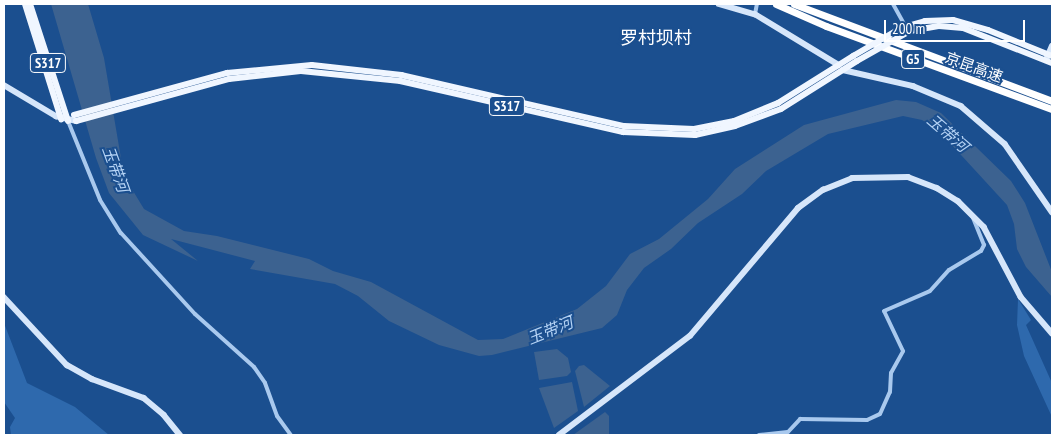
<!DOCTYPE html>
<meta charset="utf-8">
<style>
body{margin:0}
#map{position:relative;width:1056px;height:439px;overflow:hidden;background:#1b4f8f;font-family:"PT Sans Narrow","Noto Sans SC",sans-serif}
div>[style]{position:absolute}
.green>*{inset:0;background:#2e69ad}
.water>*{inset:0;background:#3c6290}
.street>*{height:4px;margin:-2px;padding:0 2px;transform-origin:2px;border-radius:2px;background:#a9c9ee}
.secondary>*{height:5.5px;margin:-2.75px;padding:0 2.75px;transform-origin:2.75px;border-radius:2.75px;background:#d6e6fa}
.primary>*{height:6px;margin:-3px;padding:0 3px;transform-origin:3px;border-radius:3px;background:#f0f6ff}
.highway>*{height:7px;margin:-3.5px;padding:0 3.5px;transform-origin:3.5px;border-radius:3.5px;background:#fff}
.primary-bridge>*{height:6px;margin:-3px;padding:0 3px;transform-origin:3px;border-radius:3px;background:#f0f6ff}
span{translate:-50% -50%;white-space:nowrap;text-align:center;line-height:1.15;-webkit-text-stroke:4px #1b4f8f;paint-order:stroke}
.shield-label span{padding:1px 4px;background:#1b4f8f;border:1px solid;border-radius:4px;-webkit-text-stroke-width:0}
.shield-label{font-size:14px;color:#fff;font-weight:700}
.street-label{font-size:15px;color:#fff}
.water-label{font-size:16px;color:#b5d3f5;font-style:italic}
.quarter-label{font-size:18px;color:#fff}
.frame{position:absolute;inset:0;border:5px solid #fff;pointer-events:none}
.scale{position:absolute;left:884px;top:20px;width:141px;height:22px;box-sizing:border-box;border:2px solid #fff;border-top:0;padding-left:6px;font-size:15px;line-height:18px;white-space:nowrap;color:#fff;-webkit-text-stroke:4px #1b4f8f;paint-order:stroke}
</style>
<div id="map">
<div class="green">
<i style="clip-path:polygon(1018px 299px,1031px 320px,1026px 325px,1052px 383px,1052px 417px,1024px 356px,1017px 325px)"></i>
<i style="clip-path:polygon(4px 323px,27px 383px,75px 407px,109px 435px,11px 435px,10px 427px,15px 418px,4px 402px)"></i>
</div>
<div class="water">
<i style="clip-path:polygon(51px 4px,88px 4px,104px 58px,124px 176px,144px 209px,184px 231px,217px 236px,309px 259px,333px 271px,371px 282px,478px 340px,503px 339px,577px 309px,606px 286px,630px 254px,659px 239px,708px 199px,735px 169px,804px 125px,896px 100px,916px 102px,941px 113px,1011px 181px,1025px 203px,1052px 272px,1052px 297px,1026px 267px,1017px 249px,1014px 224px,1007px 205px,939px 131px,922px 120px,903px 116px,828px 134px,766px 171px,742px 194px,698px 223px,671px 249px,644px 268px,627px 290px,617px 315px,602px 328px,492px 355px,479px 356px,439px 345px,389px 321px,358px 296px,335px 284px,250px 269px,255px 261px,171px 239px,198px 261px,143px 235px,109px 193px,96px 158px)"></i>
<i style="clip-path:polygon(557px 349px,568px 358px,571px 372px,567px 376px,539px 380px,534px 352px)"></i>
<i style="clip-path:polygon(584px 365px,610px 386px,584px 407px,575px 371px,579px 366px)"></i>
<i style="clip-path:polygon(572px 382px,578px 411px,554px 428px,539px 388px)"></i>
<i style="clip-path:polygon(605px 412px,609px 416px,609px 435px,573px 435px)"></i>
</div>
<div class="street">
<i style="left:893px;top:4px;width:25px;rotate:61deg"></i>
<i style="left:755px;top:14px;width:10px;rotate:-79deg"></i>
<i style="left:68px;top:121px;width:85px;rotate:67.9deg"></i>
<i style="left:100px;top:200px;width:39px;rotate:58deg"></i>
<i style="left:121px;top:233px;width:110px;rotate:47.6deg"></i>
<i style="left:195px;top:314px;width:79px;rotate:41.9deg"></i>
<i style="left:254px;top:367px;width:19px;rotate:55deg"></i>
<i style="left:265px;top:383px;width:35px;rotate:70deg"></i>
<i style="left:277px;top:416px;width:24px;rotate:54deg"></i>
<i style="left:759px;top:435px;width:29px;rotate:-6deg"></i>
<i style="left:788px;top:432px;width:18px;rotate:-47deg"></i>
<i style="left:800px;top:419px;width:67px;rotate:0.9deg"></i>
<i style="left:867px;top:420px;width:14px;rotate:-25deg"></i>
<i style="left:880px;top:414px;width:24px;rotate:-66deg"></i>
<i style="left:890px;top:392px;width:19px;rotate:-87deg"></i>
<i style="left:891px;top:373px;width:25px;rotate:-61deg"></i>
<i style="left:903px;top:351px;width:44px;rotate:-115.4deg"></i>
<i style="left:884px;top:311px;width:50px;rotate:-23.5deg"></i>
<i style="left:930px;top:291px;width:28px;rotate:-48deg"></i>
<i style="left:949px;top:270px;width:37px;rotate:-31deg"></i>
<i style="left:981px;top:251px;width:7px;rotate:-63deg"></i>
<i style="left:984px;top:245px;width:31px;rotate:-112deg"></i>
</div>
<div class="secondary">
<i style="left:719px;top:4px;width:37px;rotate:16deg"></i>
<i style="left:755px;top:14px;width:98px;rotate:31.3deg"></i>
<i style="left:1046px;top:60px;width:15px;rotate:-67deg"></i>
<i style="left:843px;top:70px;width:72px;rotate:12.9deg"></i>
<i style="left:913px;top:86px;width:52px;rotate:22.6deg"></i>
<i style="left:961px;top:106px;width:58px;rotate:40.8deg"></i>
<i style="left:1005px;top:144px;width:83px;rotate:55.3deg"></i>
<i style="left:4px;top:85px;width:61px;rotate:30.8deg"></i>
<i style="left:56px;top:116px;width:21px;rotate:14deg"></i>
<i style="left:4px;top:297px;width:93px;rotate:47.2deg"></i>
<i style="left:67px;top:365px;width:29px;rotate:29deg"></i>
<i style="left:92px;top:379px;width:55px;rotate:20.1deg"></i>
<i style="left:144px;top:398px;width:26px;rotate:40deg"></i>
<i style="left:164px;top:415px;width:26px;rotate:51deg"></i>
<i style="left:559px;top:435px;width:164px;rotate:-37.1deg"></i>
<i style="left:690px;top:336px;width:167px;rotate:-49.8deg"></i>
<i style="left:798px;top:208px;width:31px;rotate:-36deg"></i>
<i style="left:823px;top:190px;width:31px;rotate:-22deg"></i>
<i style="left:852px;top:178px;width:56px;rotate:-1deg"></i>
<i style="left:908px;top:177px;width:31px;rotate:21deg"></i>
<i style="left:937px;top:188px;width:25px;rotate:32deg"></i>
<i style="left:958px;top:201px;width:37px;rotate:45deg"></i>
<i style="left:984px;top:227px;width:79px;rotate:62.1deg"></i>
<i style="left:1021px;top:297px;width:48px;rotate:49.3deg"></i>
</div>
<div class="primary">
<i style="left:25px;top:4px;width:121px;rotate:72.6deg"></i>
<i style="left:30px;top:4px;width:123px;rotate:72deg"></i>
<i style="left:901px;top:28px;width:25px;rotate:-16deg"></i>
<i style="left:925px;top:21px;width:28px;rotate:-2deg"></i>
<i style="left:953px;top:20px;width:36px;rotate:16deg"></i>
<i style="left:988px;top:30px;width:69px;rotate:22.1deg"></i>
<i style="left:910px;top:31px;width:29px;rotate:-10deg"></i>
<i style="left:939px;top:26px;width:24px;rotate:5deg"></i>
<i style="left:963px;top:28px;width:96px;rotate:21.5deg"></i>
<i style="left:74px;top:115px;width:159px;rotate:-15.4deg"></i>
<i style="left:227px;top:73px;width:85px;rotate:-5.4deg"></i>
<i style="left:312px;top:65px;width:90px;rotate:6.4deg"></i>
<i style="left:401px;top:75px;width:229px;rotate:12.9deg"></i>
<i style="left:624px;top:126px;width:70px;rotate:2.5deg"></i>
<i style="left:694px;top:129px;width:41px;rotate:-11.3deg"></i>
<i style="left:734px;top:121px;width:48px;rotate:-22.2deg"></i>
<i style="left:778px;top:103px;width:89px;rotate:-32.1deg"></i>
<i style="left:76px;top:121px;width:159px;rotate:-15.4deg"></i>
<i style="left:229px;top:79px;width:72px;rotate:-6.3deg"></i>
<i style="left:301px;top:71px;width:100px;rotate:5.8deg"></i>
<i style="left:400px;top:81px;width:229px;rotate:12.9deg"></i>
<i style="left:623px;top:132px;width:72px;rotate:2.4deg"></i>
<i style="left:695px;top:135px;width:41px;rotate:-12.7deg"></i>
<i style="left:735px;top:126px;width:49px;rotate:-20.3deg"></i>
<i style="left:781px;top:109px;width:90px;rotate:-32.3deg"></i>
</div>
<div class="highway">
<i style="left:776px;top:4px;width:55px;rotate:23.7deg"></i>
<i style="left:826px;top:26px;width:241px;rotate:20.2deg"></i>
<i style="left:794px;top:4px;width:276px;rotate:20.6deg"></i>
</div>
<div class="primary-bridge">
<i style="left:853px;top:56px;width:56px;rotate:-30.3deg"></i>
<i style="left:857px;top:61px;width:61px;rotate:-29.5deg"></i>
</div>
<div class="shield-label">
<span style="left:913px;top:59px">G5</span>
<span style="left:48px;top:63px">S317</span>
<span style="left:507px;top:106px">S317</span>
</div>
<div class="street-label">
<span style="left:974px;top:67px;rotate:20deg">京昆高速</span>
</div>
<div class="water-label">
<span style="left:948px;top:133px;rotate:41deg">玉带河</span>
<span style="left:116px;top:169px;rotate:70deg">玉带河</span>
<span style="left:550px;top:330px;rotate:-22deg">玉带河</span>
</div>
<div class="quarter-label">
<span style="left:656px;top:38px">罗村坝村</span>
</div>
<div class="frame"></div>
<div class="scale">200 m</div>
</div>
